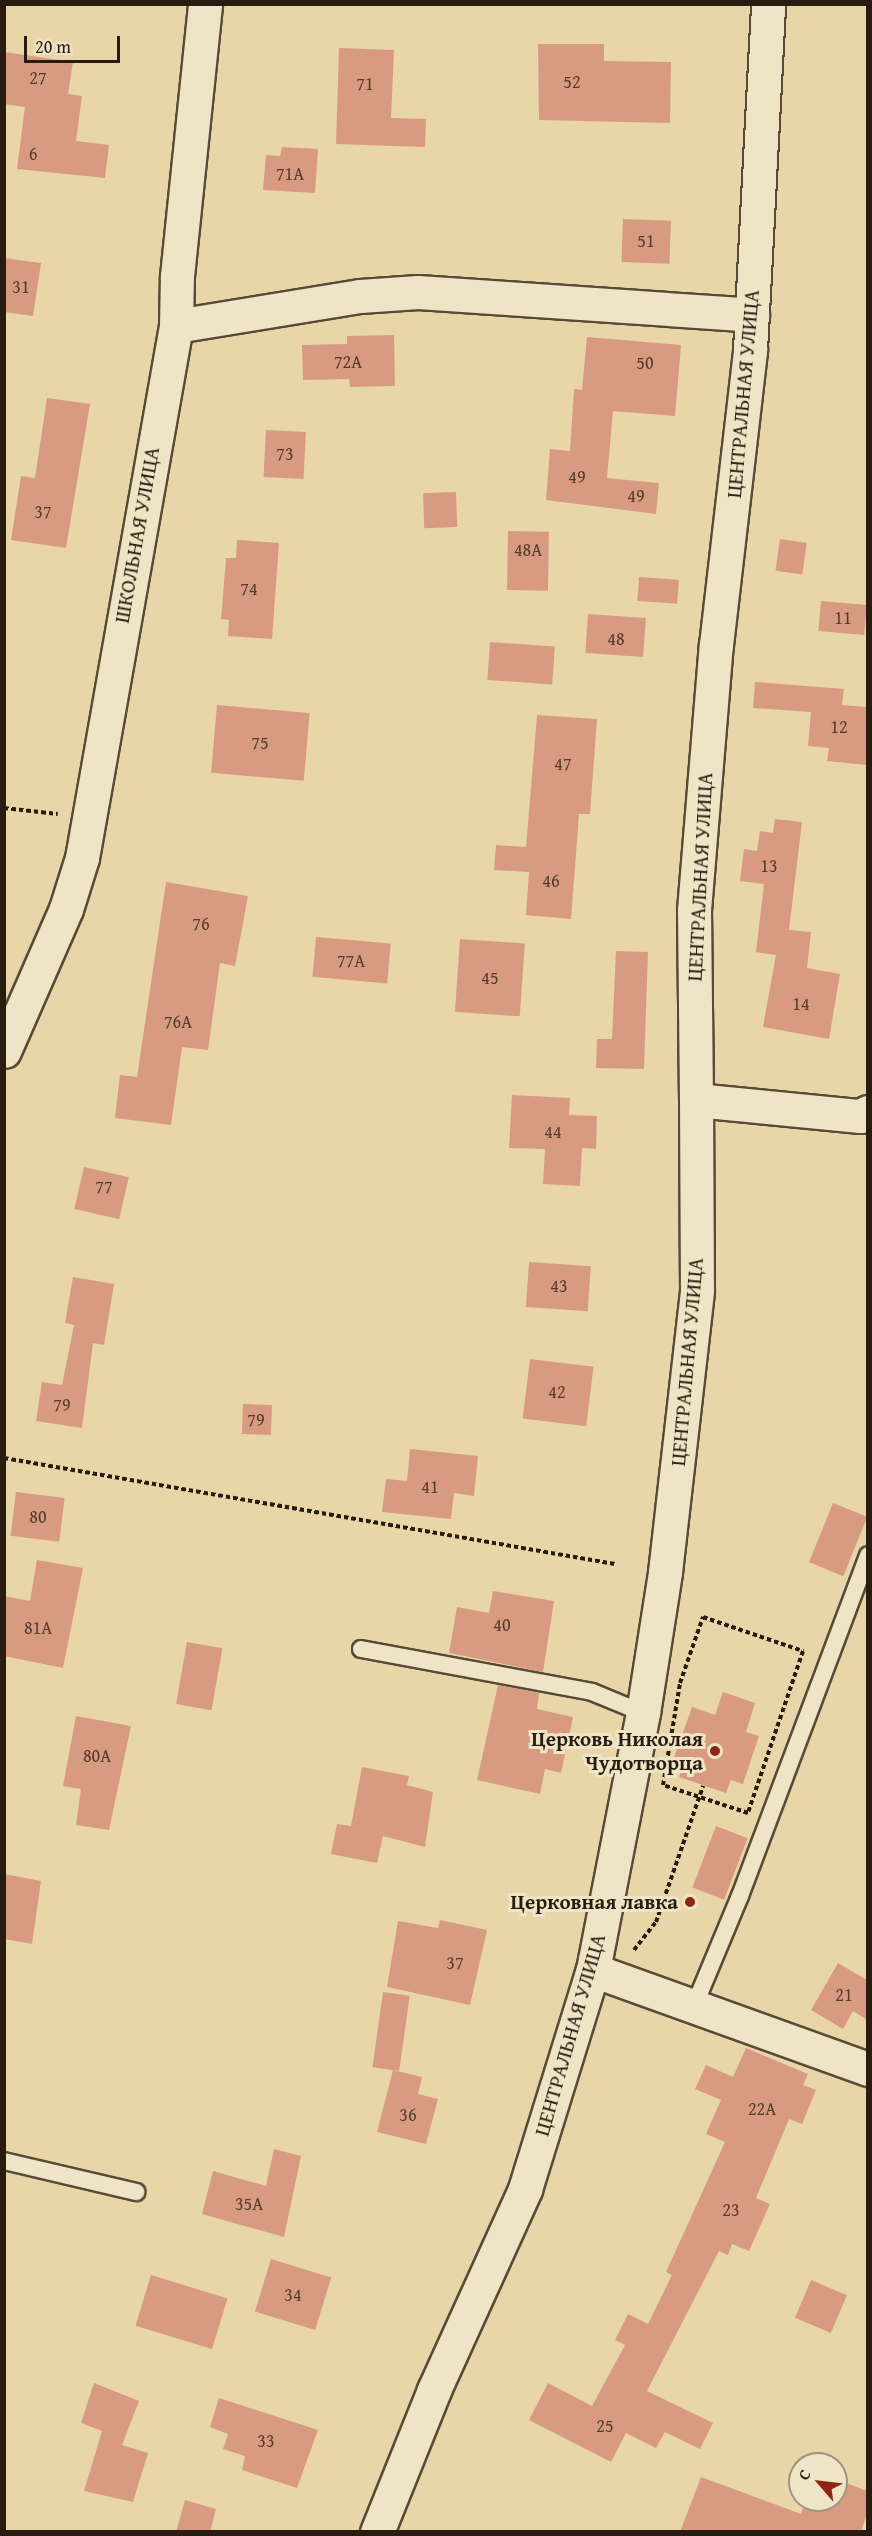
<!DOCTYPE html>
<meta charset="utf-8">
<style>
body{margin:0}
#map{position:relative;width:872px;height:2536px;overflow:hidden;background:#e8d6a8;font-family:"Gentium Book Plus",serif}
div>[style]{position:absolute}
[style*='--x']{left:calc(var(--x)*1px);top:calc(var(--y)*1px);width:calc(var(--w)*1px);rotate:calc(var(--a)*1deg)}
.building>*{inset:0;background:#d89b82;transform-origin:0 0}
.path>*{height:4px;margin-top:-2px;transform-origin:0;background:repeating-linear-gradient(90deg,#281c11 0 4.5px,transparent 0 7.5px)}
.roads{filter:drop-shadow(2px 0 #584a37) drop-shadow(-2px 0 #584a37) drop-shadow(0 2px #584a37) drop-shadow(0 -2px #584a37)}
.lane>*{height:16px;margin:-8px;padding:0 8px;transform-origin:8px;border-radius:8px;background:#f0e4c6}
.street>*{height:33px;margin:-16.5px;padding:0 16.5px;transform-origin:16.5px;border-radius:16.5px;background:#f0e4c6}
.secondary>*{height:33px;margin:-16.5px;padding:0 16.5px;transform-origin:16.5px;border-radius:16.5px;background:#f0e4c6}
.dots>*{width:16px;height:16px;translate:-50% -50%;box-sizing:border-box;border:3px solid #f0e4c6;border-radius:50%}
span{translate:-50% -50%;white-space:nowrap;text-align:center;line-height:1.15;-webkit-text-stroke:6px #f0e4c6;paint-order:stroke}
.number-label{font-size:18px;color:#543c2d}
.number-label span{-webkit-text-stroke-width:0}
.street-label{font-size:21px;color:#281c11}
.poi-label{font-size:21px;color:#281c11;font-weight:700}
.right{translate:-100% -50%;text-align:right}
.frame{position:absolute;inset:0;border:6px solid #281c11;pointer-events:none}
.north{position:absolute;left:788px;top:2452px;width:60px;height:60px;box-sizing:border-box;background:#f0e4c6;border:2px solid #a0947e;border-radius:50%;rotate:298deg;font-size:16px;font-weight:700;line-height:24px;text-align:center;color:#281c11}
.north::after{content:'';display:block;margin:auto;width:21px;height:27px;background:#8f2418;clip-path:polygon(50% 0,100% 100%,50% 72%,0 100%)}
.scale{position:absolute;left:24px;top:36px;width:96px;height:27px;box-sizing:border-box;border:3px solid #281c11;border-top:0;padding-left:8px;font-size:18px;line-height:21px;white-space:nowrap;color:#281c11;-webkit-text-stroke:4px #f0e4c6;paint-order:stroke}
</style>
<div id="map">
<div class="building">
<i style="clip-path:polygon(538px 44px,604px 44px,604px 61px,671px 62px,670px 123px,539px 120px)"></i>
<i style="clip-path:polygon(339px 48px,394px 50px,391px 118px,426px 119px,425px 147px,336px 144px)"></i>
<i style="clip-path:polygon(4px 52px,73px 62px,68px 94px,82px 96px,76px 141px,109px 145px,105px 178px,17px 169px,25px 107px,4px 104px)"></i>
<i style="clip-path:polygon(282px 147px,318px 149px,315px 193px,263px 190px,266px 155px,280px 156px)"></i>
<i style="left:623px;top:219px;width:48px;height:43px;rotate:2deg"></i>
<i style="clip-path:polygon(4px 258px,41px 263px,33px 316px,4px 312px)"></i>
<i style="clip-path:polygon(394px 335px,395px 386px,350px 387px,349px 379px,303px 380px,302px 345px,347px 344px,347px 336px)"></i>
<i style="clip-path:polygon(587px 337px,681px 345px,675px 416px,613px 411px,607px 478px,659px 483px,656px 514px,546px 500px,550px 449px,570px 451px,574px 389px,582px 390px)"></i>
<i style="clip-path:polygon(47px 398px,90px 404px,66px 548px,11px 540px,21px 476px,35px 478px)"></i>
<i style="left:266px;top:430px;width:40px;height:47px;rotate:3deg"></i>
<i style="left:456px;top:492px;width:35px;height:33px;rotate:88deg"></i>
<i style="left:508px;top:531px;width:41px;height:59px;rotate:1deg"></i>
<i style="left:780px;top:539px;width:27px;height:32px;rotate:8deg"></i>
<i style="clip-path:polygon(237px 540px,279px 543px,272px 639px,228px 636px,229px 620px,221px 619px,226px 558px,236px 558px)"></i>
<i style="left:639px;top:577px;width:40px;height:24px;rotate:4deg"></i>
<i style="left:821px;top:601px;width:46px;height:30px;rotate:5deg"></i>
<i style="left:588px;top:614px;width:58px;height:39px;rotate:4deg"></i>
<i style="left:490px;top:642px;width:65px;height:38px;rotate:4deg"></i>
<i style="clip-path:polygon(755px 682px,844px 689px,842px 705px,867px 707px,867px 765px,827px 761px,829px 748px,808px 746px,811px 712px,753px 708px)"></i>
<i style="left:217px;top:705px;width:93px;height:68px;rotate:5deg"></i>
<i style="clip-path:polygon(537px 715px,597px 719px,590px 814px,579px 814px,571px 919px,526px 915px,529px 872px,494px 870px,496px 845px,526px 847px)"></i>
<i style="clip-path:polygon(775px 819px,802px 822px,789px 930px,811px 932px,807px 968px,840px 974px,829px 1039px,763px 1027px,776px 955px,756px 952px,764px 884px,740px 881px,744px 849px,757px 851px,760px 831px,773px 833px)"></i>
<i style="clip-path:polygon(166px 882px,248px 896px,235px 966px,220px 963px,208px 1050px,182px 1047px,171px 1125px,115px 1118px,120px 1075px,137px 1077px)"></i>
<i style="left:316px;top:937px;width:75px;height:40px;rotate:5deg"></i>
<i style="left:460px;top:939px;width:65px;height:73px;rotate:4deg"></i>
<i style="clip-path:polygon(616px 951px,648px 952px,644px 1069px,596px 1068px,597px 1039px,612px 1039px)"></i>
<i style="clip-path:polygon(512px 1095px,570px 1098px,569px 1115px,597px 1116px,596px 1149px,582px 1148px,580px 1186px,543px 1184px,545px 1149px,509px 1148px)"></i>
<i style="left:84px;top:1167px;width:46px;height:43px;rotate:13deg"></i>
<i style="left:529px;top:1262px;width:62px;height:45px;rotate:4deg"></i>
<i style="clip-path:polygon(73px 1277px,114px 1284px,104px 1345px,93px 1343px,82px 1428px,36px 1421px,42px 1382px,62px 1385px,74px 1325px,65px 1323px)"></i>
<i style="left:530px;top:1359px;width:64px;height:60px;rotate:7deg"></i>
<i style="left:243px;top:1404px;width:29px;height:30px;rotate:2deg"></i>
<i style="clip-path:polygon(410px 1449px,478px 1456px,474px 1496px,454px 1493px,451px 1519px,382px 1512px,386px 1479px,407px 1481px)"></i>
<i style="left:16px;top:1492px;width:49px;height:44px;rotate:7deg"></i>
<i style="left:833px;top:1503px;width:37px;height:64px;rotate:22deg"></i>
<i style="clip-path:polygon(37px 1560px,83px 1568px,63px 1668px,4px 1656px,4px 1596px,30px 1601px)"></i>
<i style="clip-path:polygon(493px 1591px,554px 1601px,543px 1672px,449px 1653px,457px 1607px,489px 1613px)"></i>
<i style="left:187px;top:1642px;width:36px;height:63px;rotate:10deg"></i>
<i style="clip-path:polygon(498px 1685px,539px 1693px,537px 1709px,573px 1717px,561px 1773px,545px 1769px,540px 1794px,477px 1780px)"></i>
<i style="clip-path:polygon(723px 1692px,755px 1703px,746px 1732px,759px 1736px,743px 1784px,731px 1780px,726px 1793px,679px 1777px,682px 1769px,671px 1766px,692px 1707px,715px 1715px)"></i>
<i style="clip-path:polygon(76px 1716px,131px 1726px,109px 1830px,76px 1825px,81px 1789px,63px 1786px)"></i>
<i style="clip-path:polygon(362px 1767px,409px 1776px,407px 1785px,433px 1792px,425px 1847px,383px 1836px,377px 1863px,331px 1854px,337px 1824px,351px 1826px)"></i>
<i style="left:716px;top:1826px;width:34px;height:66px;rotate:21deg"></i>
<i style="clip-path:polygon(4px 1874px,41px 1881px,32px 1944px,4px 1939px)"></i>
<i style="clip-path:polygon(440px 1920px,487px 1930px,470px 2005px,387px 1987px,398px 1921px,438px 1928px)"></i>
<i style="clip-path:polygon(838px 1963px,867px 1980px,867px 2020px,853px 2011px,843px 2029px,811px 2010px)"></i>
<i style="left:383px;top:1992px;width:27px;height:76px;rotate:8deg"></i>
<i style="clip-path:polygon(746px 2048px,808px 2074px,803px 2085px,816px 2090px,802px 2124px,789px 2119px,756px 2198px,770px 2204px,749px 2251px,732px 2244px,728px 2255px,719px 2251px,647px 2391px,713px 2423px,700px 2449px,665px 2432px,656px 2448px,626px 2433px,611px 2462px,529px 2420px,548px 2383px,592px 2406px,625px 2345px,615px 2340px,628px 2314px,648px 2324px,672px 2275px,666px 2272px,725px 2142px,706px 2134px,721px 2100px,695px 2089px,706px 2065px,733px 2077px)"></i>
<i style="clip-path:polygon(393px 2070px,422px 2077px,418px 2094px,438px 2099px,426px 2144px,377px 2132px)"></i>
<i style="clip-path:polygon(274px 2149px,301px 2156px,284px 2237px,202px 2214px,213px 2171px,266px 2186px)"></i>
<i style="left:271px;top:2259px;width:63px;height:55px;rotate:17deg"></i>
<i style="left:151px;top:2275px;width:80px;height:53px;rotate:17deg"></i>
<i style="left:811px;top:2280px;width:39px;height:41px;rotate:23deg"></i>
<i style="clip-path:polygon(94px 2383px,139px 2401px,122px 2445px,148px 2453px,133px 2502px,84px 2491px,102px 2431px,81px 2423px)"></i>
<i style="clip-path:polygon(219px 2398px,318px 2430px,297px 2488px,242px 2470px,245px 2456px,223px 2449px,228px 2434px,210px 2427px)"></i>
<i style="clip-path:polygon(701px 2477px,801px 2514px,805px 2500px,836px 2500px,836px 2479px,867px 2491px,867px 2513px,861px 2532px,680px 2532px)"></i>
<i style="clip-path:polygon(185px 2500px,216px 2509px,210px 2532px,176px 2532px)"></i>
</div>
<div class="path">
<i style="--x:4;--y:808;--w:54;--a:6.3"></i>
<i style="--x:4;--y:1458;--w:620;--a:9.84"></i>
<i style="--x:703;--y:1617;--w:106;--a:18.8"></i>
<i style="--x:803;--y:1651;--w:171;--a:108.8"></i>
<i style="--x:748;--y:1813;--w:89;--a:-161.8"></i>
<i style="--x:663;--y:1785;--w:103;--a:-80.5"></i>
<i style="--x:680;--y:1683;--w:70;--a:-70.8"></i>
<i style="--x:634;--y:1950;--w:36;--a:-52"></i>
<i style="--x:656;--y:1922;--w:144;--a:-70.9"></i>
</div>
<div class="roads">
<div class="lane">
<i style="--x:361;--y:1649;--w:235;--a:10.5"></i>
<i style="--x:592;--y:1692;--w:55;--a:22.4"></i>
<i style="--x:695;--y:2004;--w:117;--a:-67.4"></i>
<i style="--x:740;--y:1896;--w:364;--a:-69.4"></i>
<i style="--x:4;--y:2161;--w:136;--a:13.2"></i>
</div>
<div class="street">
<i style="--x:176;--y:326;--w:186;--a:-9.3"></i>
<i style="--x:360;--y:296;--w:58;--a:-3.9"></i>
<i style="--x:418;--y:292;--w:335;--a:3.9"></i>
<i style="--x:4;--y:1051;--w:155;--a:-66.4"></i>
<i style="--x:66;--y:909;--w:53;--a:-72.6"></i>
<i style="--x:82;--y:858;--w:540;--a:-79.98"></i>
<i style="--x:176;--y:326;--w:50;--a:-88.9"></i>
<i style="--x:177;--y:276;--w:273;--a:-84.1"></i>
<i style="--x:696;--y:1100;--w:190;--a:-90.6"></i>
<i style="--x:694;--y:910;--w:266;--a:-85.3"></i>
<i style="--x:716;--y:645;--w:297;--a:-83.4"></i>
<i style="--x:750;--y:350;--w:346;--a:-87"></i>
<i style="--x:593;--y:1970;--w:292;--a:19.8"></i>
</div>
<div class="secondary">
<i style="--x:377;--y:2532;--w:153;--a:-68.1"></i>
<i style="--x:434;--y:2390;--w:221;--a:-65.6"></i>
<i style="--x:525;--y:2189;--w:229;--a:-72.8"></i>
<i style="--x:593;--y:1970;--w:262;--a:-79"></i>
<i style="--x:643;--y:1713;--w:143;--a:-81.1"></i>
<i style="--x:665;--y:1572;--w:284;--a:-83.5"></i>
<i style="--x:697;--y:1290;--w:190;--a:-90.3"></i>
<i style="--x:696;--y:1100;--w:165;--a:5.6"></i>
<i style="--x:860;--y:1116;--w:9;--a:-27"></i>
</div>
</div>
<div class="dots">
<i style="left:715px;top:1751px;background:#8f2418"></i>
<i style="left:690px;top:1902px;background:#8f2418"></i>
</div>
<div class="number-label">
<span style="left:38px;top:78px">27</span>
<span style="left:572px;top:82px">52</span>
<span style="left:365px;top:84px">71</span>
<span style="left:33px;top:154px">6</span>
<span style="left:290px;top:174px">71А</span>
<span style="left:646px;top:241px">51</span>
<span style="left:21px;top:287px">31</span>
<span style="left:348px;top:362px">72А</span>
<span style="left:645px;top:363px">50</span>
<span style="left:285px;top:454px">73</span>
<span style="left:577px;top:477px">49</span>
<span style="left:636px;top:496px">49</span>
<span style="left:43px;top:512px">37</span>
<span style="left:528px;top:550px">48А</span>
<span style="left:249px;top:589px">74</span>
<span style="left:843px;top:618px">11</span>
<span style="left:616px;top:639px">48</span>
<span style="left:839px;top:727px">12</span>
<span style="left:260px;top:743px">75</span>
<span style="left:563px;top:764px">47</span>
<span style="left:769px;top:866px">13</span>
<span style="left:551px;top:881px">46</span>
<span style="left:201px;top:924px">76</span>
<span style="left:351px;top:961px">77А</span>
<span style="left:490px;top:978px">45</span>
<span style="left:801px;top:1004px">14</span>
<span style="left:178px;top:1022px">76А</span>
<span style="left:553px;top:1132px">44</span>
<span style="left:104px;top:1187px">77</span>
<span style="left:559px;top:1286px">43</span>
<span style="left:557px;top:1392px">42</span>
<span style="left:62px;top:1405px">79</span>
<span style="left:256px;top:1420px">79</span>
<span style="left:430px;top:1487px">41</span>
<span style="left:38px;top:1517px">80</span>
<span style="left:502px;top:1625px">40</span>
<span style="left:38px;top:1628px">81А</span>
<span style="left:97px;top:1756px">80А</span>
<span style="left:455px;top:1963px">37</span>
<span style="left:844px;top:1995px">21</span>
<span style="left:762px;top:2109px">22А</span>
<span style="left:408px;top:2115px">36</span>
<span style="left:249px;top:2204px">35А</span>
<span style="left:731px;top:2210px">23</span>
<span style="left:293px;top:2295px">34</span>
<span style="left:605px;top:2426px">25</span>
<span style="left:266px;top:2441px">33</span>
</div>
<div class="street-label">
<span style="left:743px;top:394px;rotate:-85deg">ЦЕНТРАЛЬНАЯ УЛИЦА</span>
<span style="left:137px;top:535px;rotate:-80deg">ШКОЛЬНАЯ УЛИЦА</span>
<span style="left:700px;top:877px;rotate:-87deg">ЦЕНТРАЛЬНАЯ УЛИЦА</span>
<span style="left:687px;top:1362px;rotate:-85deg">ЦЕНТРАЛЬНАЯ УЛИЦА</span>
<span style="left:570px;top:2035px;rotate:-74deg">ЦЕНТРАЛЬНАЯ УЛИЦА</span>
</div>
<div class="poi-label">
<span class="right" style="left:703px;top:1751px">Церковь Николая<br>Чудотворца</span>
<span class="right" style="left:678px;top:1902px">Церковная лавка</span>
</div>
<div class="frame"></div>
<div class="north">С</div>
<div class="scale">20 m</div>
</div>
